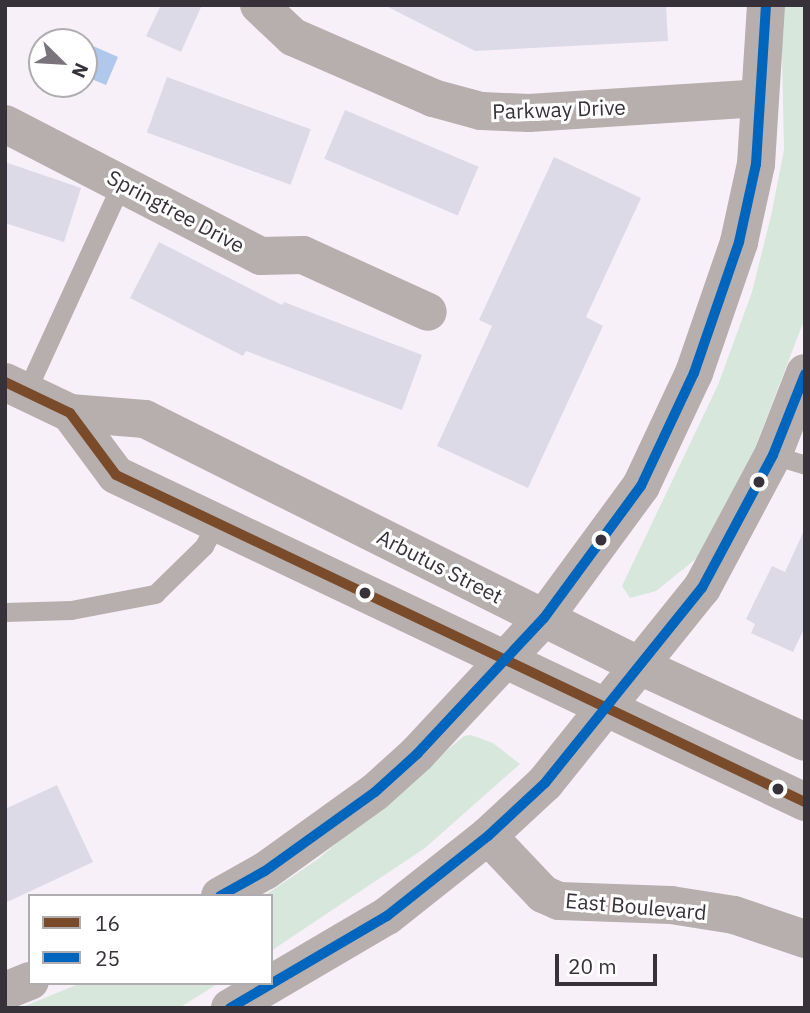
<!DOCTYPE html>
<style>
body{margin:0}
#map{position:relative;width:810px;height:1013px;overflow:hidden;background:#f7f0f9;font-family:"IBM Plex Sans",sans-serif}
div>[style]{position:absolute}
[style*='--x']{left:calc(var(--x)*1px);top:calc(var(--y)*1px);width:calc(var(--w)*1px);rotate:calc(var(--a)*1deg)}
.green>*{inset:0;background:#d7e7dc}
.water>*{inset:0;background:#afc8ec}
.building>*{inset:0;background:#dddae7;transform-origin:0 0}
.service>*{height:19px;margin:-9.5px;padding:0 9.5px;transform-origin:9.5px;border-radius:9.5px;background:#b6afae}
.minor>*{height:38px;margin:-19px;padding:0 19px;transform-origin:19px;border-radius:19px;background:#b6afae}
.secondary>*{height:38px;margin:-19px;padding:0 19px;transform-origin:19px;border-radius:19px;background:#b6afad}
.bus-1>*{height:10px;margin:-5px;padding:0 5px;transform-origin:5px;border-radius:5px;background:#7a4b2a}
.bus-2>*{height:10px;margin:-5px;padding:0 5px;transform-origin:5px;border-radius:5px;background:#0065bd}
.dots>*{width:19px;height:19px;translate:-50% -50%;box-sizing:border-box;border:4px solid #fff;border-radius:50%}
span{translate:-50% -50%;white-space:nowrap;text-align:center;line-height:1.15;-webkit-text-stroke:6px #fff;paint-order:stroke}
.street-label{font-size:21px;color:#373139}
.frame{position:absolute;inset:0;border:7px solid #373139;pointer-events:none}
.legend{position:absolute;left:28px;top:894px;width:245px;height:91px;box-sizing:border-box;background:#fff;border:2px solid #afadb0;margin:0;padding:9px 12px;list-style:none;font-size:21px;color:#373139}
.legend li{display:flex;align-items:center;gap:14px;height:35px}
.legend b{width:35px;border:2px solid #afadb0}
.north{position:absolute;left:28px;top:28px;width:70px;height:70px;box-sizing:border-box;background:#fff;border:2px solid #afadb0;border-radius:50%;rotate:114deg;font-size:19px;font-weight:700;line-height:28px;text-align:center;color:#373139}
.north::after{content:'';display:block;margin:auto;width:24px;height:32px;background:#7a747c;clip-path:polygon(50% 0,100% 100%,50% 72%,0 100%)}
.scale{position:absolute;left:555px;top:954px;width:102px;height:32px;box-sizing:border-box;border:4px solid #373139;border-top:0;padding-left:9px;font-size:21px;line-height:24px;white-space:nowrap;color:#373139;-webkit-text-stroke:5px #fff;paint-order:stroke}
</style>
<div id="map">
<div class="green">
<i style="clip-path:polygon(781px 5px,805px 5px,805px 318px,755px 448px,697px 558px,656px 591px,630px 598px,622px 586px,718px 385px,752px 292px,771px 216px,784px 150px)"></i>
<i style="clip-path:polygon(471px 735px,493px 743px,520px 764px,425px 848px,271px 951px,271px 896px,264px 896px,318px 859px,464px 736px)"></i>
<i style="clip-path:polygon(81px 983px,219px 983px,179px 1008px,20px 1008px)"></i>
</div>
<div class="water">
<i style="clip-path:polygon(84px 42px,118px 57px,106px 85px,84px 76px)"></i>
</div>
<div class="building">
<i style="clip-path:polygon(161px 5px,202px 5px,181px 52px,146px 36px)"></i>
<i style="clip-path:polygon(384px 5px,666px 5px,668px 41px,475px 51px)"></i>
<i style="left:167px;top:77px;width:153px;height:59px;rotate:20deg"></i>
<i style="left:345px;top:110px;width:145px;height:53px;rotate:23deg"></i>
<i style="clip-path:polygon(554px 157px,641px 198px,586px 317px,603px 326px,528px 488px,437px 446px,492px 326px,479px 320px)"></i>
<i style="clip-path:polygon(5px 162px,81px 188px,64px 242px,5px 223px)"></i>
<i style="clip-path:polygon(159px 242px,282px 305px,284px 302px,422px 355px,402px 410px,246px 351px,243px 356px,130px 298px)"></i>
<i style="clip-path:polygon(805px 528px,805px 627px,793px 652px,751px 633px,755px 624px,746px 619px,772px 566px,785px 572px)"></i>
<i style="clip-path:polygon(57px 785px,93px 862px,5px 903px,5px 809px)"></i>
</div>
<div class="service">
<i style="--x:26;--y:392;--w:226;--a:-65.4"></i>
<i style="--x:773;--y:455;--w:34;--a:17"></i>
<i style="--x:5;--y:612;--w:66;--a:-1.7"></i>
<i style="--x:71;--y:610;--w:86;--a:-10.8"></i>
<i style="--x:155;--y:594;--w:69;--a:-44.4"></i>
<i style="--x:204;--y:546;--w:27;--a:-62"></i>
</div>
<div class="minor">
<i style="--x:259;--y:5;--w:47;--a:43.3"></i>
<i style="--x:293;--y:37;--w:153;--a:23.5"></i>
<i style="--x:433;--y:98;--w:50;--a:15.2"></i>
<i style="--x:481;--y:111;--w:48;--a:2.4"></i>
<i style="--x:529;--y:113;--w:231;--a:-3.7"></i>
<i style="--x:5;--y:124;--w:288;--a:27.3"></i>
<i style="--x:261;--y:256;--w:42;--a:-1.4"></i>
<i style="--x:303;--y:255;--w:137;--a:24.5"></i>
<i style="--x:488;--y:836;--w:80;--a:46.5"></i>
<i style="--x:543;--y:894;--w:17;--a:24"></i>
<i style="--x:559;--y:901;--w:112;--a:2"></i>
<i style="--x:671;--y:905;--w:64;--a:9"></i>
<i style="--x:734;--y:915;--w:75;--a:18.7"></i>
</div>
<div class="secondary">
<i style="--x:5;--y:382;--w:72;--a:25.5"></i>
<i style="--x:70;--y:413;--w:75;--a:4.6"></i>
<i style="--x:145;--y:419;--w:555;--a:26.52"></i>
<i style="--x:642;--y:667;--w:179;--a:24.7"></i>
<i style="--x:70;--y:413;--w:77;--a:53.4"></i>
<i style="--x:116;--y:475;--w:763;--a:25.39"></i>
<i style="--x:220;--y:896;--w:51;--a:-29.1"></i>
<i style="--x:265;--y:871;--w:135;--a:-35.7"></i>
<i style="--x:375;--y:792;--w:57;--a:-42.1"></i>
<i style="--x:417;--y:754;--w:186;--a:-47"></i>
<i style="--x:544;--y:618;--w:164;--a:-53.7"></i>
<i style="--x:641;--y:486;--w:125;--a:-64.9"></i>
<i style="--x:694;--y:373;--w:139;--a:-71"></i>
<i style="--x:739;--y:242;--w:80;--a:-77.7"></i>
<i style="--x:756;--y:164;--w:159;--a:-86.4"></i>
<i style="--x:5;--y:991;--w:27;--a:-22"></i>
<i style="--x:230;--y:1008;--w:182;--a:-30.4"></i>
<i style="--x:387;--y:916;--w:129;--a:-38.4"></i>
<i style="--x:488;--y:836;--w:78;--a:-42.9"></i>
<i style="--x:545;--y:783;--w:250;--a:-51.2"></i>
<i style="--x:702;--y:588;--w:151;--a:-61.9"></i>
<i style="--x:773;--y:455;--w:88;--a:-68.7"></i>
</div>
<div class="bus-1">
<i style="--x:5;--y:382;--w:72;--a:25.5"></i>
<i style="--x:70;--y:413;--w:77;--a:53.4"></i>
<i style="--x:116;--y:475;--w:763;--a:25.39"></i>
</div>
<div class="bus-2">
<i style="--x:220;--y:896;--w:51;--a:-29.1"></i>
<i style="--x:265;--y:871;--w:135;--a:-35.7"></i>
<i style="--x:375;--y:792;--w:57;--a:-42.1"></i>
<i style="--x:417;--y:754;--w:186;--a:-47"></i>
<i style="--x:544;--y:618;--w:164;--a:-53.7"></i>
<i style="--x:641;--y:486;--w:125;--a:-64.9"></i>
<i style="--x:694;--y:373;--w:139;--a:-71"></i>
<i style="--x:739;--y:242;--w:80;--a:-77.7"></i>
<i style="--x:756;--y:164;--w:159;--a:-86.4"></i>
<i style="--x:230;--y:1008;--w:182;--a:-30.4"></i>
<i style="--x:387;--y:916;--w:129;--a:-38.4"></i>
<i style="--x:488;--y:836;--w:78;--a:-42.9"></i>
<i style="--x:545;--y:783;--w:250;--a:-51.2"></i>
<i style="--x:702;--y:588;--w:151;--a:-61.9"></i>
<i style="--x:773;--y:455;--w:87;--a:-68.4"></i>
</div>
<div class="dots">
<i style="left:759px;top:482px;background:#373139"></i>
<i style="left:601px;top:540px;background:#373139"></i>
<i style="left:365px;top:593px;background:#373139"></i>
<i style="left:778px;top:789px;background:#373139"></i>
</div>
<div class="street-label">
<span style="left:559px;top:109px;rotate:-2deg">Parkway Drive</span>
<span style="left:176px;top:211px;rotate:28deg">Springtree Drive</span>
<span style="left:440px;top:566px;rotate:27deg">Arbutus Street</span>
<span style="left:636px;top:906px;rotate:5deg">East Boulevard</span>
</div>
<div class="frame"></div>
<ul class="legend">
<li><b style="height:9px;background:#7a4b2a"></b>16</li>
<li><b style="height:9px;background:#0065bd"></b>25</li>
</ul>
<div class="north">N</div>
<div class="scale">20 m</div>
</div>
